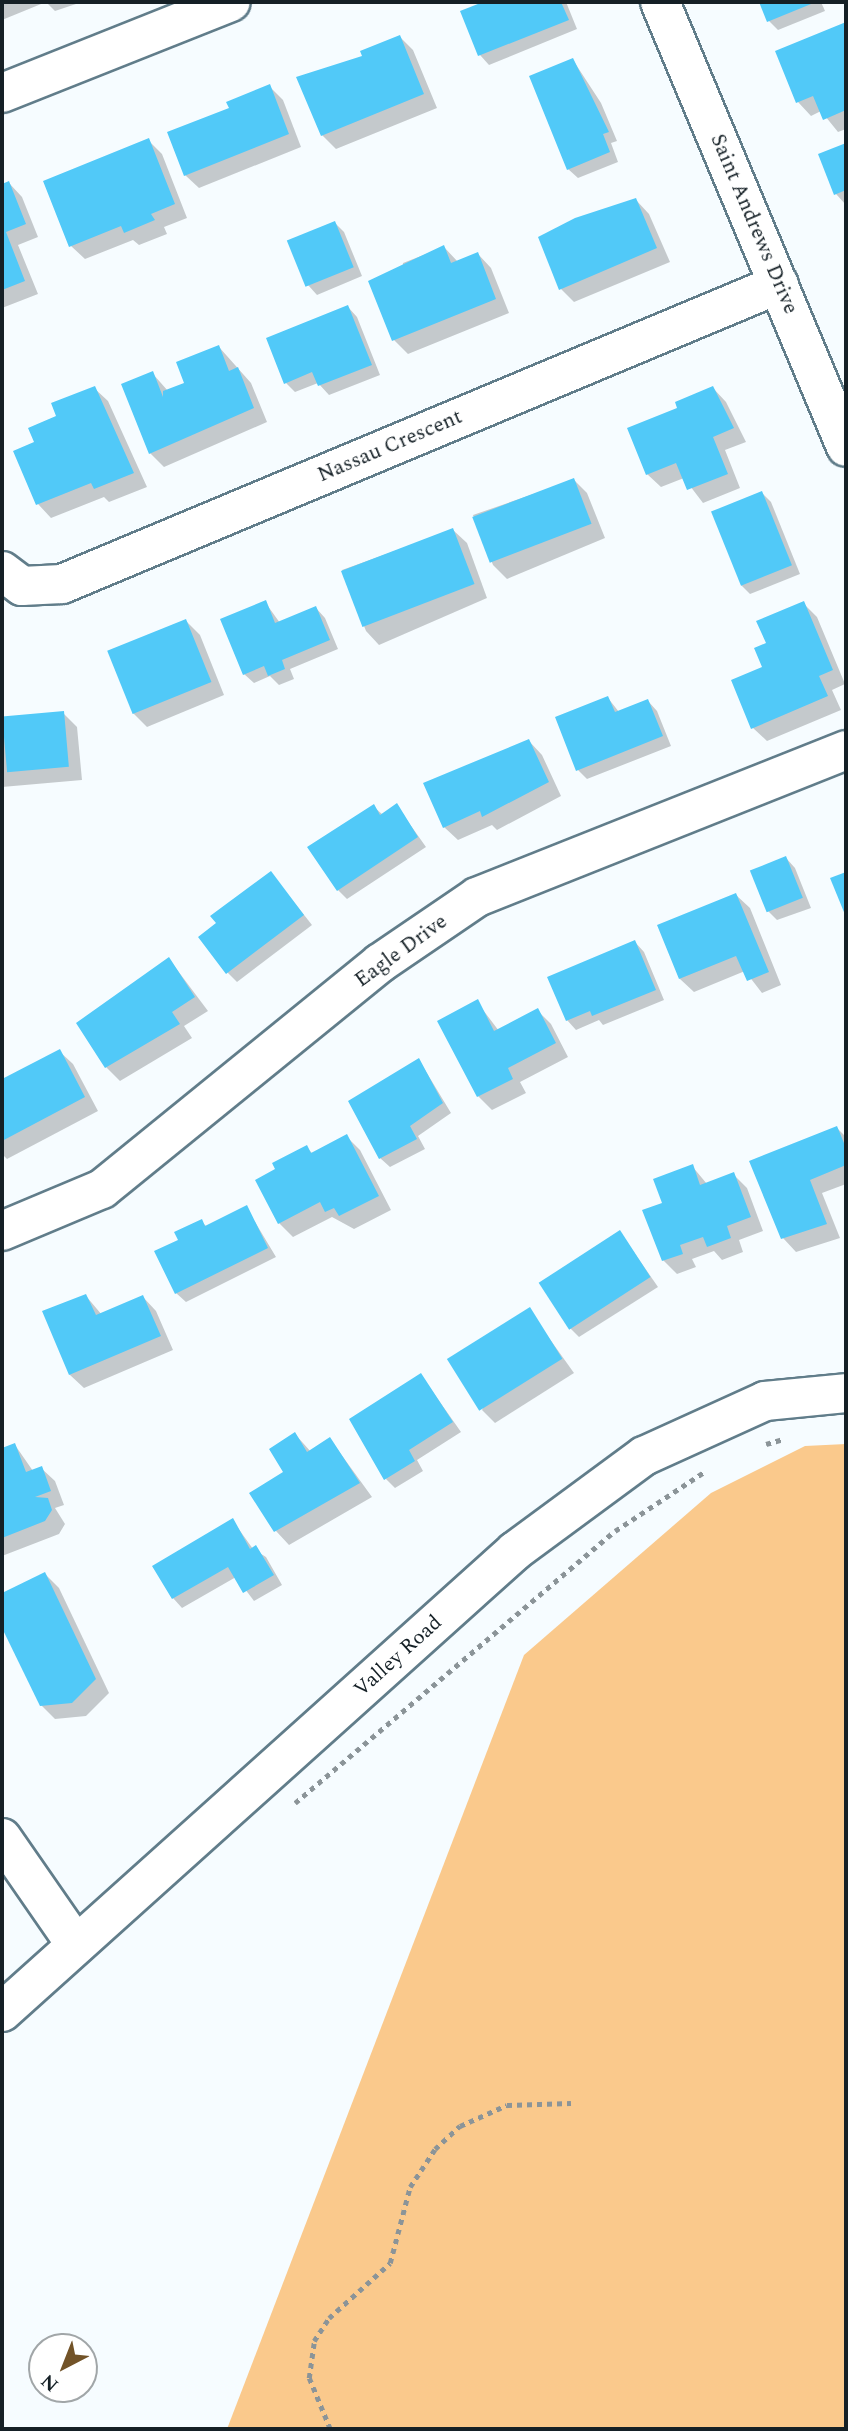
<!DOCTYPE html>
<style>
body{margin:0}
#map{position:relative;width:848px;height:2431px;overflow:hidden;background:#f6fcff;font-family:Spectral,serif}
div>[style]{position:absolute}
[style*='--x']{left:calc(var(--x)*1px);top:calc(var(--y)*1px);width:calc(var(--w)*1px);rotate:calc(var(--a)*1deg)}
.green>*{inset:0;background:#fac98c}
.shadow>*{inset:0;background:#0003}
.building>*{inset:0;background:#51c9f8;transform-origin:0 0}
.path>*{height:4.5px;margin-top:-2.25px;transform-origin:0;background:repeating-linear-gradient(90deg,#8b9498 0 5px,transparent 0 10px)}
.roads{filter:drop-shadow(2px 0 #617d8a) drop-shadow(-2px 0 #617d8a) drop-shadow(0 2px #617d8a) drop-shadow(0 -2px #617d8a)}
.minor>*{height:38px;margin:-19px;padding:0 19px;transform-origin:19px;border-radius:19px;background:#fff}
span{translate:-50% -50%;white-space:nowrap;text-align:center;line-height:1.15;-webkit-text-stroke:5px #fff;paint-order:stroke}
.street-label{font-size:21px;color:#152026}
.frame{position:absolute;inset:0;border:4px solid #152026;pointer-events:none}
.north{position:absolute;left:28px;top:2333px;width:70px;height:70px;box-sizing:border-box;background:#fff;border:2px solid #a1a6a8;border-radius:50%;rotate:222deg;font-size:19px;font-weight:700;line-height:28px;text-align:center;color:#152026}
.north::after{content:'';display:block;margin:auto;width:24px;height:32px;background:#725328;clip-path:polygon(50% 0,100% 100%,50% 72%,0 100%)}
</style>
<div id="map">
<div class="green">
<i style="clip-path:polygon(846px 1444px,846px 2429px,227px 2429px,524px 1655px,711px 1493px,805px 1446px)"></i>
</div>
<div class="shadow">
<i style="clip-path:polygon(2px 2px,82px 2px,55px 11px,46px 2px,2px 20px)"></i>
<i style="clip-path:polygon(488px 2px,566px 2px,577px 29px,489px 65px,480px 55px,463px 12px)"></i>
<i style="clip-path:polygon(763px 2px,821px 2px,825px 11px,778px 30px,769px 21px)"></i>
<i style="clip-path:polygon(846px 24px,846px 129px,838px 132px,821px 111px,811px 116px,798px 102px,777px 52px)"></i>
<i style="clip-path:polygon(400px 37px,413px 50px,437px 108px,336px 149px,322px 135px,299px 78px,365px 57px)"></i>
<i style="clip-path:polygon(573px 60px,601px 103px,617px 141px,611px 143px,618px 162px,578px 178px,568px 169px)"></i>
<i style="clip-path:polygon(269px 86px,283px 100px,301px 147px,199px 188px,185px 175px,231px 109px)"></i>
<i style="clip-path:polygon(148px 140px,162px 154px,187px 218px,164px 227px,167px 234px,139px 245px,133px 240px,85px 259px,71px 246px)"></i>
<i style="clip-path:polygon(846px 144px,846px 205px,836px 194px,820px 155px)"></i>
<i style="clip-path:polygon(9px 183px,22px 197px,38px 237px,18px 245px,38px 294px,2px 308px,2px 186px)"></i>
<i style="clip-path:polygon(636px 200px,649px 214px,670px 262px,574px 302px,561px 289px)"></i>
<i style="clip-path:polygon(335px 223px,344px 232px,362px 276px,317px 295px,308px 285px,289px 242px)"></i>
<i style="clip-path:polygon(444px 247px,458px 262px,478px 254px,491px 268px,509px 313px,408px 354px,394px 340px,403px 263px)"></i>
<i style="clip-path:polygon(348px 307px,357px 317px,380px 375px,329px 395px,318px 383px,295px 392px,286px 383px)"></i>
<i style="clip-path:polygon(219px 347px,251px 383px,267px 422px,164px 467px,150px 453px,153px 374px,168px 391px,186px 384px)"></i>
<i style="clip-path:polygon(94px 388px,108px 401px,147px 487px,109px 502px,104px 497px,51px 518px,38px 504px,37px 443px)"></i>
<i style="clip-path:polygon(713px 388px,726px 402px,746px 442px,725px 450px,740px 488px,703px 503px,684px 478px,661px 487px,647px 474px,679px 409px)"></i>
<i style="clip-path:polygon(574px 480px,587px 493px,605px 538px,507px 579px,493px 565px,473px 515px)"></i>
<i style="clip-path:polygon(762px 493px,771px 502px,800px 574px,750px 594px,741px 585px)"></i>
<i style="clip-path:polygon(453px 530px,467px 543px,487px 598px,379px 645px,366px 631px,342px 570px)"></i>
<i style="clip-path:polygon(265px 602px,280px 623px,316px 608px,325px 618px,338px 649px,290px 669px,294px 679px,279px 685px,270px 676px,254px 683px,244px 674px)"></i>
<i style="clip-path:polygon(803px 603px,817px 617px,845px 684px,832px 690px,841px 710px,767px 741px,753px 728px,768px 644px)"></i>
<i style="clip-path:polygon(186px 621px,200px 635px,224px 695px,147px 727px,133px 713px)"></i>
<i style="clip-path:polygon(608px 698px,619px 712px,648px 701px,657px 711px,671px 746px,587px 779px,578px 770px)"></i>
<i style="clip-path:polygon(63px 713px,77px 727px,82px 780px,2px 787px,2px 718px)"></i>
<i style="clip-path:polygon(529px 741px,542px 755px,561px 796px,497px 830px,492px 825px,458px 840px,444px 827px)"></i>
<i style="clip-path:polygon(373px 806px,383px 815px,397px 806px,426px 847px,347px 899px,338px 890px)"></i>
<i style="clip-path:polygon(786px 858px,795px 868px,811px 908px,777px 920px,768px 911px)"></i>
<i style="clip-path:polygon(271px 873px,312px 925px,237px 982px,228px 973px,218px 924px)"></i>
<i style="clip-path:polygon(736px 895px,750px 908px,781px 985px,762px 993px,745px 971px,694px 992px,680px 979px,659px 926px)"></i>
<i style="clip-path:polygon(635px 942px,644px 952px,664px 1000px,603px 1025px,599px 1020px,576px 1030px,567px 1020px)"></i>
<i style="clip-path:polygon(169px 959px,208px 1011px,184px 1026px,192px 1038px,120px 1081px,106px 1067px)"></i>
<i style="clip-path:polygon(477px 1002px,499px 1031px,538px 1011px,551px 1024px,568px 1057px,520px 1082px,526px 1093px,492px 1110px,478px 1096px)"></i>
<i style="clip-path:polygon(59px 1051px,73px 1064px,98px 1111px,7px 1159px,2px 1154px,2px 1081px)"></i>
<i style="clip-path:polygon(419px 1060px,451px 1113px,418px 1136px,425px 1149px,390px 1167px,380px 1158px)"></i>
<i style="clip-path:polygon(837px 1128px,846px 1137px,846px 1184px,822px 1193px,840px 1238px,796px 1252px,783px 1238px,752px 1162px)"></i>
<i style="clip-path:polygon(347px 1137px,360px 1150px,391px 1210px,354px 1229px,332px 1217px,293px 1237px,279px 1223px,277px 1170px,306px 1147px,313px 1154px)"></i>
<i style="clip-path:polygon(692px 1166px,707px 1184px,733px 1174px,747px 1188px,763px 1231px,739px 1240px,743px 1252px,722px 1260px,714px 1251px,692px 1259px,696px 1267px,677px 1274px,663px 1260px,664px 1204px)"></i>
<i style="clip-path:polygon(246px 1207px,276px 1257px,186px 1302px,176px 1293px,181px 1240px,201px 1221px,207px 1227px)"></i>
<i style="clip-path:polygon(620px 1232px,658px 1287px,579px 1337px,570px 1328px)"></i>
<i style="clip-path:polygon(86px 1296px,102px 1315px,143px 1297px,156px 1311px,173px 1350px,84px 1388px,70px 1375px,44px 1312px)"></i>
<i style="clip-path:polygon(529px 1310px,574px 1373px,495px 1423px,482px 1410px)"></i>
<i style="clip-path:polygon(421px 1375px,461px 1432px,417px 1460px,423px 1471px,395px 1488px,386px 1479px)"></i>
<i style="clip-path:polygon(295px 1434px,311px 1452px,330px 1439px,372px 1497px,289px 1545px,276px 1531px)"></i>
<i style="clip-path:polygon(15px 1445px,33px 1471px,41px 1468px,55px 1481px,64px 1505px,55px 1508px,65px 1524px,59px 1534px,2px 1556px,2px 1450px)"></i>
<i style="clip-path:polygon(233px 1521px,253px 1549px,266px 1557px,282px 1585px,254px 1601px,236px 1577px,182px 1608px,173px 1598px)"></i>
<i style="clip-path:polygon(45px 1574px,59px 1588px,109px 1693px,86px 1716px,55px 1719px,41px 1705px,2px 1624px,2px 1595px)"></i>
</div>
<div class="building">
<i style="clip-path:polygon(483px 2px,561px 2px,569px 20px,478px 56px,460px 11px)"></i>
<i style="clip-path:polygon(759px 2px,816px 2px,767px 22px)"></i>
<i style="clip-path:polygon(846px 22px,846px 110px,823px 120px,813px 96px,796px 103px,775px 51px)"></i>
<i style="clip-path:polygon(400px 35px,424px 94px,321px 136px,296px 77px,362px 56px,360px 51px)"></i>
<i style="clip-path:polygon(573px 58px,609px 132px,603px 134px,610px 152px,567px 170px,529px 76px)"></i>
<i style="clip-path:polygon(270px 84px,289px 134px,184px 176px,167px 132px,229px 108px,226px 102px)"></i>
<i style="clip-path:polygon(149px 138px,175px 204px,151px 214px,155px 220px,124px 233px,121px 226px,69px 247px,43px 181px)"></i>
<i style="clip-path:polygon(846px 143px,846px 190px,834px 195px,818px 154px)"></i>
<i style="clip-path:polygon(9px 181px,26px 224px,6px 232px,25px 281px,2px 290px,2px 184px)"></i>
<i style="clip-path:polygon(636px 198px,657px 248px,559px 290px,538px 237px,575px 218px)"></i>
<i style="left:335px;top:221px;width:50px;height:52px;rotate:68deg"></i>
<i style="clip-path:polygon(444px 245px,451px 263px,478px 252px,496px 299px,392px 341px,368px 281px)"></i>
<i style="clip-path:polygon(348px 305px,372px 365px,318px 386px,312px 372px,284px 384px,266px 338px)"></i>
<i style="clip-path:polygon(219px 345px,229px 371px,238px 367px,254px 408px,149px 454px,121px 384px,153px 371px,163px 397px,163px 391px,184px 383px,176px 362px)"></i>
<i style="clip-path:polygon(95px 386px,134px 473px,94px 489px,91px 483px,36px 505px,13px 451px,34px 442px,28px 428px,56px 416px,51px 403px)"></i>
<i style="clip-path:polygon(713px 386px,734px 428px,713px 437px,728px 474px,687px 490px,676px 463px,646px 475px,627px 428px,677px 408px,675px 402px)"></i>
<i style="left:574px;top:478px;width:49px;height:109px;rotate:69deg"></i>
<i style="left:762px;top:491px;width:80px;height:55px;rotate:68deg"></i>
<i style="left:453px;top:528px;width:60px;height:120px;rotate:69deg"></i>
<i style="clip-path:polygon(266px 600px,275px 623px,316px 606px,330px 640px,282px 660px,285px 669px,268px 676px,264px 666px,243px 675px,220px 619px)"></i>
<i style="clip-path:polygon(804px 601px,833px 670px,819px 676px,828px 696px,751px 729px,731px 680px,762px 667px,754px 648px,766px 643px,756px 621px)"></i>
<i style="left:186px;top:619px;width:68px;height:85px;rotate:68deg"></i>
<i style="clip-path:polygon(608px 696px,615px 712px,648px 699px,663px 736px,576px 771px,555px 717px)"></i>
<i style="left:64px;top:711px;width:56px;height:62px;rotate:85deg"></i>
<i style="clip-path:polygon(529px 739px,549px 782px,482px 817px,480px 811px,443px 828px,423px 783px)"></i>
<i style="clip-path:polygon(397px 803px,418px 837px,337px 891px,307px 847px,374px 804px,380px 815px)"></i>
<i style="left:786px;top:856px;width:45px;height:39px;rotate:68deg"></i>
<i style="clip-path:polygon(271px 871px,304px 915px,226px 974px,198px 937px,216px 923px,210px 916px)"></i>
<i style="clip-path:polygon(846px 872px,846px 917px,830px 878px)"></i>
<i style="clip-path:polygon(736px 893px,769px 972px,747px 981px,736px 956px,679px 979px,657px 925px)"></i>
<i style="clip-path:polygon(635px 940px,656px 990px,592px 1016px,590px 1011px,566px 1021px,547px 977px)"></i>
<i style="clip-path:polygon(169px 957px,195px 997px,172px 1012px,180px 1024px,105px 1068px,76px 1023px)"></i>
<i style="clip-path:polygon(478px 999px,494px 1031px,538px 1008px,556px 1043px,508px 1068px,513px 1079px,477px 1097px,437px 1021px)"></i>
<i style="clip-path:polygon(60px 1049px,85px 1097px,2px 1141px,2px 1079px)"></i>
<i style="clip-path:polygon(419px 1058px,443px 1103px,410px 1126px,417px 1139px,379px 1159px,348px 1101px)"></i>
<i style="clip-path:polygon(837px 1126px,846px 1148px,846px 1165px,810px 1180px,827px 1224px,781px 1239px,749px 1161px)"></i>
<i style="clip-path:polygon(347px 1134px,379px 1196px,339px 1216px,334px 1208px,325px 1212px,320px 1202px,278px 1224px,255px 1180px,275px 1169px,272px 1163px,307px 1145px,311px 1153px)"></i>
<i style="clip-path:polygon(693px 1164px,700px 1185px,734px 1172px,751px 1217px,727px 1226px,731px 1238px,707px 1247px,703px 1237px,680px 1245px,683px 1254px,662px 1261px,642px 1210px,662px 1203px,653px 1179px)"></i>
<i style="clip-path:polygon(247px 1205px,268px 1248px,175px 1294px,154px 1251px,178px 1240px,174px 1232px,202px 1219px,205px 1226px)"></i>
<i style="left:620px;top:1230px;width:56px;height:97px;rotate:57deg"></i>
<i style="clip-path:polygon(86px 1294px,96px 1315px,143px 1295px,161px 1336px,69px 1375px,42px 1311px)"></i>
<i style="left:530px;top:1307px;width:61px;height:98px;rotate:58deg"></i>
<i style="clip-path:polygon(421px 1373px,453px 1422px,409px 1450px,415px 1461px,384px 1480px,349px 1419px)"></i>
<i style="clip-path:polygon(295px 1432px,307px 1452px,330px 1437px,360px 1483px,274px 1532px,249px 1493px,283px 1472px,269px 1449px)"></i>
<i style="clip-path:polygon(15px 1443px,26px 1472px,42px 1466px,51px 1491px,35px 1497px,48px 1498px,52px 1510px,45px 1521px,2px 1538px,2px 1448px)"></i>
<i style="clip-path:polygon(233px 1518px,250px 1549px,256px 1545px,274px 1575px,243px 1593px,228px 1567px,172px 1599px,152px 1566px)"></i>
<i style="clip-path:polygon(45px 1572px,96px 1679px,72px 1703px,40px 1706px,2px 1628px,2px 1593px)"></i>
</div>
<div class="path">
<i style="--x:766;--y:1444;--w:19;--a:-16"></i>
<i style="--x:295;--y:1803;--w:420;--a:-40.4"></i>
<i style="--x:615;--y:1531;--w:107;--a:-33.5"></i>
<i style="--x:330;--y:2429;--w:55;--a:-112.4"></i>
<i style="--x:309;--y:2378;--w:37;--a:-82"></i>
<i style="--x:314;--y:2341;--w:27;--a:-57"></i>
<i style="--x:329;--y:2318;--w:82;--a:-42"></i>
<i style="--x:390;--y:2263;--w:79;--a:-75.3"></i>
<i style="--x:410;--y:2187;--w:45;--a:-56.7"></i>
<i style="--x:435;--y:2149;--w:34;--a:-43"></i>
<i style="--x:460;--y:2126;--w:51;--a:-24.1"></i>
<i style="--x:507;--y:2105;--w:64;--a:-1.8"></i>
</div>
<div class="roads">
<div class="minor">
<i style="--x:660;--y:2;--w:482;--a:67.3"></i>
<i style="--x:2;--y:93;--w:246;--a:-21.7"></i>
<i style="--x:2;--y:571;--w:25;--a:37"></i>
<i style="--x:22;--y:586;--w:40;--a:-2.9"></i>
<i style="--x:62;--y:584;--w:777;--a:-22.7"></i>
<i style="--x:2;--y:1231;--w:108;--a:-22.8"></i>
<i style="--x:102;--y:1189;--w:358;--a:-39.1"></i>
<i style="--x:380;--y:963;--w:117;--a:-34.2"></i>
<i style="--x:477;--y:897;--w:397;--a:-21.7"></i>
<i style="--x:2;--y:1838;--w:130;--a:55.3"></i>
<i style="--x:2;--y:2012;--w:690;--a:-41.94"></i>
<i style="--x:515;--y:1551;--w:160;--a:-36.4"></i>
<i style="--x:644;--y:1456;--w:133;--a:-24.4"></i>
<i style="--x:765;--y:1401;--w:81;--a:-5.6"></i>
</div>
</div>
<div class="street-label">
<span style="left:754px;top:224px;rotate:67deg">Saint Andrews Drive</span>
<span style="left:390px;top:446px;rotate:-23deg">Nassau Crescent</span>
<span style="left:401px;top:951px;rotate:-36deg">Eagle Drive</span>
<span style="left:398px;top:1656px;rotate:-42deg">Valley Road</span>
</div>
<div class="frame"></div>
<div class="north">N</div>
</div>
